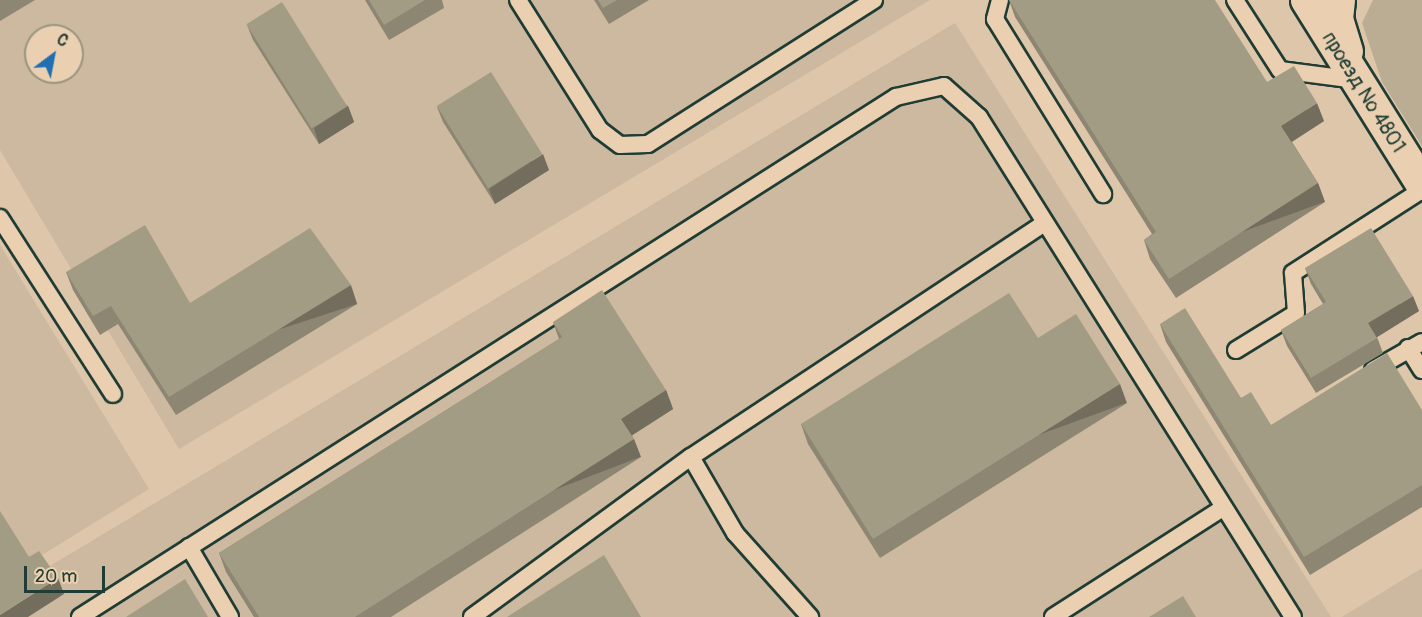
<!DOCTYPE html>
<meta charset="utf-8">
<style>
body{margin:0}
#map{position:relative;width:1422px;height:617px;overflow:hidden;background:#dec6aa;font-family:Pangolin,sans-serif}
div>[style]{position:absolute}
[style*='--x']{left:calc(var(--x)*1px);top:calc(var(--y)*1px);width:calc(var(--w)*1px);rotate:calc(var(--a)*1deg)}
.built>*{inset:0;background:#ccb99f}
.green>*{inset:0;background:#bbad93}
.roads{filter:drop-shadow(2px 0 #1f3d34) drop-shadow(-2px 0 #1f3d34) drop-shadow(0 2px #1f3d34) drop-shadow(0 -2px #1f3d34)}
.service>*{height:16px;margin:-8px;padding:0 8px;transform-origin:8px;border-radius:8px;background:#eacfb1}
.minor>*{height:32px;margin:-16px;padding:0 16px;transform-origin:16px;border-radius:16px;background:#eacfb1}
.wall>*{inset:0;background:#8c8672}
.shaded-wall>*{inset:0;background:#726d5d;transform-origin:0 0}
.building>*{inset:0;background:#a39c85;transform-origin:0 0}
span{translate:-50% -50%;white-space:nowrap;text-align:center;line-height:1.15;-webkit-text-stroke:5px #eacfb1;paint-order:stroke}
.street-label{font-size:20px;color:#1f3d34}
.north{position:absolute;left:24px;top:24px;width:60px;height:60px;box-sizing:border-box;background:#eacfb1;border:2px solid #99957f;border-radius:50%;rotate:32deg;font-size:16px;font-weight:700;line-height:24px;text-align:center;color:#1f3d34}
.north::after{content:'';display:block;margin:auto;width:21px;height:27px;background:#1f6fb2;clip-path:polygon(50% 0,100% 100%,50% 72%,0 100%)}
.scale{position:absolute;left:24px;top:566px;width:81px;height:27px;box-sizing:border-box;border:3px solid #1f3d34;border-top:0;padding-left:8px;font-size:18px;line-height:21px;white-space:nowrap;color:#1f3d34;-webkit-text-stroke:4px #eacfb1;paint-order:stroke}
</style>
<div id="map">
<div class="built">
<i style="clip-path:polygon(evenodd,0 0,930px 0,179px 449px,0 150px,0 0,36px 36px,72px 36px,72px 72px,36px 72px,36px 36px)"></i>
<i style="clip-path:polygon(955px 23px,1331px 617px,0 617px,0 596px)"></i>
<i style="clip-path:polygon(0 245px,149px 489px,0 581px)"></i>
<i style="clip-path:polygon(1422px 568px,1422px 617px,1342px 617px)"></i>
</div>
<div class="green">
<i style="clip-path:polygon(1373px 0,1422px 0,1422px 146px,1382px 82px,1362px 23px)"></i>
</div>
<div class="roads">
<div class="service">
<i style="--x:518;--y:0;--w:154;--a:57.8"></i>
<i style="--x:600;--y:130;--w:25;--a:37"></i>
<i style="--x:620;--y:145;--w:28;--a:-2"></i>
<i style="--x:648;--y:144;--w:268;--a:-32.5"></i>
<i style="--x:1000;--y:0;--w:20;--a:105"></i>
<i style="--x:995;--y:19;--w:206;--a:58.3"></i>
<i style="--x:1235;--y:0;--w:83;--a:57.3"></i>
<i style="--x:1280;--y:70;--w:77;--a:7.5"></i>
<i style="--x:0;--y:218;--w:209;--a:57.3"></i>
<i style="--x:1408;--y:348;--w:26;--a:58"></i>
<i style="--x:1236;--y:350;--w:70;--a:-31.7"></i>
<i style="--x:1296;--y:313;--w:40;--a:-94.3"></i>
<i style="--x:1293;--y:273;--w:153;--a:-32.8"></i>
<i style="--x:1373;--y:370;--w:56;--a:-29.7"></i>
<i style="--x:691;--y:457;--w:424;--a:-33.5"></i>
<i style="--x:189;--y:547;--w:81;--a:59.6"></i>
<i style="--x:80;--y:617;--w:968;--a:-32.51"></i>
<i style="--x:896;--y:97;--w:49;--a:-12.9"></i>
<i style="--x:944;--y:86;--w:47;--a:41.5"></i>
<i style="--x:979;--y:117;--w:590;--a:57.87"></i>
<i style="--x:472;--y:617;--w:271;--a:-36.2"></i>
<i style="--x:691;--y:457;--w:88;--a:59.9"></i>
<i style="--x:735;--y:533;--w:113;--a:48.2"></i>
<i style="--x:1053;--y:617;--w:202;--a:-32.7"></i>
</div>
<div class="minor">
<i style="--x:1307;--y:0;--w:217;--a:58"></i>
<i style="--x:1339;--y:0;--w:19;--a:96"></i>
<i style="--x:1337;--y:19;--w:34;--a:73"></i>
</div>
</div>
<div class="wall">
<i style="clip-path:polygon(0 0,35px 0,0 21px)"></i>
<i style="clip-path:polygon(365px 0,442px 0,444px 8px,389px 40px)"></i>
<i style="clip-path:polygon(594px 0,649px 0,609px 24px)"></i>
<i style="clip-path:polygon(1009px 0,1267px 82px,1324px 121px,1292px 142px,1318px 183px,1325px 202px,1176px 298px,1150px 259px,1144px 240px,1152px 234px,1015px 17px)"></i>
<i style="clip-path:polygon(247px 25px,348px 106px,354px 122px,319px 144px,253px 40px)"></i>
<i style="clip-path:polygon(437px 107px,549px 170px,495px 204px,443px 122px)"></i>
<i style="clip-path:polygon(1305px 268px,1419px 311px,1377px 337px,1383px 353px,1316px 393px,1287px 346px,1281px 330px,1323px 304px,1311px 284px)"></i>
<i style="clip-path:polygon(66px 272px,190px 303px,357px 304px,176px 415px,118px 324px,100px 335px,73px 290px)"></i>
<i style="clip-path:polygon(553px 322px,666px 390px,673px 409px,632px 435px,641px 457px,391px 617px,254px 617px,226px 572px,219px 553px,559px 339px)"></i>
<i style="clip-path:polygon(1160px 324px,1271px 425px,1422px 410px,1422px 507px,1310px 575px,1166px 342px)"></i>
<i style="clip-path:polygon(1038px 338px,1127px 403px,880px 558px,808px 444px,801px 424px)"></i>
</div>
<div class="shaded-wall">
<i style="clip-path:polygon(1317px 103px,1324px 121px,1288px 144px,1281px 126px)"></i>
<i style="clip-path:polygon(348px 106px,354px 122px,319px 144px,314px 128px)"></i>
<i style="clip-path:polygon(543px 154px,549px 170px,495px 204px,489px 189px)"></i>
<i style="left:1318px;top:183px;width:20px;height:177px;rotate:70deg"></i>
<i style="left:351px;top:285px;width:20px;height:214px;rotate:72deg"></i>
<i style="clip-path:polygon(1413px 296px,1419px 311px,1374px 339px,1368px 323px)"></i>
<i style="left:1120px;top:384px;width:20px;height:292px;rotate:70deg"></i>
<i style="clip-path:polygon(666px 390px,673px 409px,628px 438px,621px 419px)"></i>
<i style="left:634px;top:439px;width:19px;height:331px;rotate:69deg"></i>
<i style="clip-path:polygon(58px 578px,64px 594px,28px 617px,0 617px,0 615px)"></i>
</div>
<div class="building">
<i style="clip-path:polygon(369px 0,425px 0,384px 25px)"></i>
<i style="clip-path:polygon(598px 0,617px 0,603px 8px)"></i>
<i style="clip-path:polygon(1009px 0,1215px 0,1267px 82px,1294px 66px,1317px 103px,1281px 126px,1318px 183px,1169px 279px,1144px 240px,1156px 232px)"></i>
<i style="left:282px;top:2px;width:123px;height:42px;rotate:58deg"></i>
<i style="left:491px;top:72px;width:97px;height:64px;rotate:58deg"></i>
<i style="clip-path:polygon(145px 225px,190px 303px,310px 228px,351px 285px,169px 397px,111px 306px,93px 316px,66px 272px)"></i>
<i style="clip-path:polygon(1371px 228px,1413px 296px,1368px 323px,1377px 338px,1311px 378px,1281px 330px,1326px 302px,1305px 268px)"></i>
<i style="clip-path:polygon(602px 290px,666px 390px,621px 419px,634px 439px,355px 617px,259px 617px,219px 553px,562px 337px,553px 322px)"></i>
<i style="clip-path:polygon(1009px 293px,1038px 338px,1076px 314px,1120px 384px,873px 539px,801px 424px)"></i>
<i style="clip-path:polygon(1185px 308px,1241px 398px,1251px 392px,1271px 425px,1387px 353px,1422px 410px,1422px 485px,1304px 557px,1160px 324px)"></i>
<i style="clip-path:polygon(0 511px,29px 557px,39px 551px,58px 578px,0 615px)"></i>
<i style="clip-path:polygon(604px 555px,641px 617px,507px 617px)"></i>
<i style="clip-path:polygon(185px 579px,208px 617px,126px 617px)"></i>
<i style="clip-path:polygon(1183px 596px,1196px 617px,1149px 617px)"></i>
</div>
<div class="street-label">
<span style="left:1364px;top:92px;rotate:58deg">проезд № 4801</span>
</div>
<div class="north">С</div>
<div class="scale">20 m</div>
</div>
